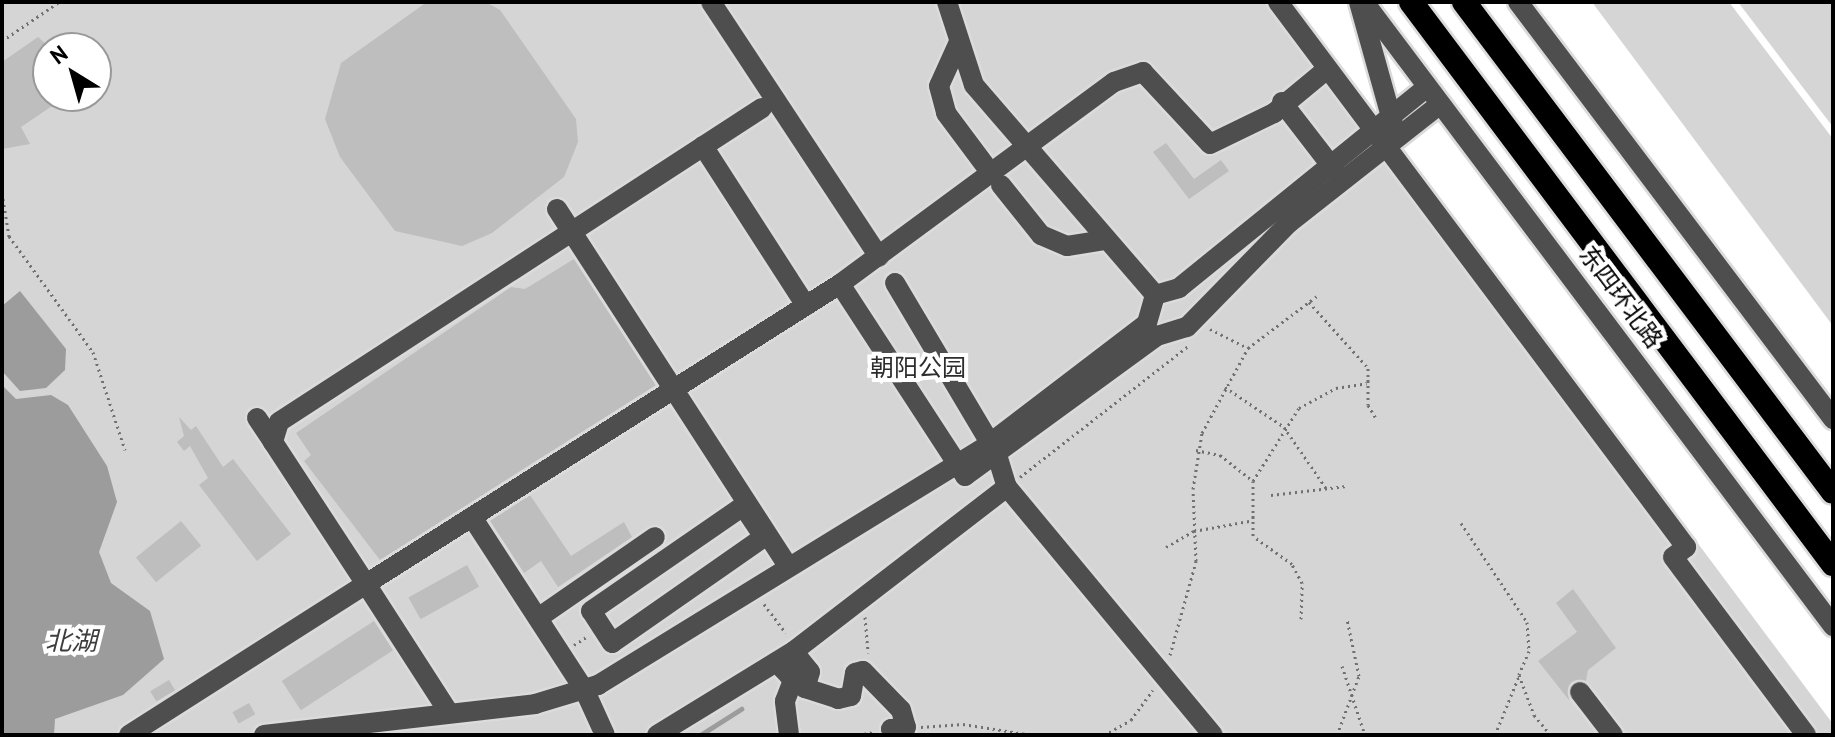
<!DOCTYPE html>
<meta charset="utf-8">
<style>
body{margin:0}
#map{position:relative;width:1835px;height:737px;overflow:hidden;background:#fff;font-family:"PT Sans","Noto Sans SC",sans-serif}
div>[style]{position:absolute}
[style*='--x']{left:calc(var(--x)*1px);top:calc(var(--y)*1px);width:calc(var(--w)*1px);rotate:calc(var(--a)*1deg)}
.green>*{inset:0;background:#d5d5d5}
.water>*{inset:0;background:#9c9c9c}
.stream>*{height:5px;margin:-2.5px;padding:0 2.5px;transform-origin:2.5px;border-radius:2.5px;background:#9c9c9c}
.building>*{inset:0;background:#bebebe;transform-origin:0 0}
.path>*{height:3px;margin-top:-1.5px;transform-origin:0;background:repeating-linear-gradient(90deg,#707070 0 2px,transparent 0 6px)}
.roads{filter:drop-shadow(2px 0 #dbdbdb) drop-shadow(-2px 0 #dbdbdb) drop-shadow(0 2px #dbdbdb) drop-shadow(0 -2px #dbdbdb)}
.minor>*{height:20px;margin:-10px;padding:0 10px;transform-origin:10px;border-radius:10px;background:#4e4e4e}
.highway>*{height:24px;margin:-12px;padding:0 12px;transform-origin:12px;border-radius:12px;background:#000}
span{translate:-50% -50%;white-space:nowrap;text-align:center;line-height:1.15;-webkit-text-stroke:8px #fff;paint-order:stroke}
.street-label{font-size:24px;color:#000}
.park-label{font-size:24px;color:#2c2c2c}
.water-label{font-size:26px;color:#3d3d3d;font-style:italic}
.frame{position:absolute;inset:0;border:4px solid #000;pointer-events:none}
.north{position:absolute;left:32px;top:32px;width:80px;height:80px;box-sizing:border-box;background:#fff;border:2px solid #999;border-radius:50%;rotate:323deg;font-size:22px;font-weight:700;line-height:32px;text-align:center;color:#000}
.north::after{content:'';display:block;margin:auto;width:28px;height:36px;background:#000;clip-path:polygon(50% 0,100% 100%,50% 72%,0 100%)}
</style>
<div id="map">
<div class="green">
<i style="clip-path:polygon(evenodd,2px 2px,1293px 2px,1833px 724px,1833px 735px,2px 735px,2px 2px,48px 48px,96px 48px,96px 96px,48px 96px,48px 48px)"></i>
<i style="clip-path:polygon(1592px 2px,1729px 2px,1833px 139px,1833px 326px)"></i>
<i style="clip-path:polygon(1738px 2px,1833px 2px,1833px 127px)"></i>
</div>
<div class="water">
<i style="clip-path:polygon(20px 291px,66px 349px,65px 370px,46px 388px,20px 391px,2px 371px,2px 306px)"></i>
<i style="clip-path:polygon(2px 385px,16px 399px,51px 395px,68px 405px,107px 466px,117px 502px,99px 552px,111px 583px,150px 611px,164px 659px,123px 695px,55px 719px,54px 735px,2px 735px)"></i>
</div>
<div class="stream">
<i style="--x:700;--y:735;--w:49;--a:-32.4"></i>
</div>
<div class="building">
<i style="clip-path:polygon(427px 2px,486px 2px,500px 10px,576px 119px,578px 142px,564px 177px,492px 233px,462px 246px,395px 231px,340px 157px,325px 119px,341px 63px)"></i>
<i style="clip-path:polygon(38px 37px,48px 46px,48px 96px,67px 96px,21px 127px,30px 144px,2px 149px,2px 62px)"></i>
<i style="clip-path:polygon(1166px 143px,1194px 179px,1221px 160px,1229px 171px,1189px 199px,1153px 152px)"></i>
<i style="clip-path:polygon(574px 259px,656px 385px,380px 560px,304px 461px,311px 455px,296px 433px,511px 287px,525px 289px)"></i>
<i style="clip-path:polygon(179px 417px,191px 430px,196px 426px,223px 467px,233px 459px,291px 534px,257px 561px,199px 485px,208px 478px,190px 446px,184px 451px,177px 442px,184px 436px)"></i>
<i style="clip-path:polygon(530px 495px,571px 556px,624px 522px,632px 537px,558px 587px,541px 561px,524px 573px,490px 521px)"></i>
<i style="left:181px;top:521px;width:32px;height:58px;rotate:51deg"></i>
<i style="left:467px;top:565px;width:25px;height:67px;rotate:61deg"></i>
<i style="clip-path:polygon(1573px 589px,1616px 648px,1588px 670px,1586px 681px,1572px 682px,1569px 700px,1538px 661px,1577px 632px,1556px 603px)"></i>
<i style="left:374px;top:621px;width:35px;height:110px;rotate:57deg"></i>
<i style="left:169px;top:680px;width:12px;height:22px;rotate:59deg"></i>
<i style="left:249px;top:703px;width:13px;height:19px;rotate:61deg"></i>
</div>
<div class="path">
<i style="--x:2;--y:41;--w:69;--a:-34.4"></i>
<i style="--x:2;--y:193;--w:44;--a:80.8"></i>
<i style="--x:9;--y:236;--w:143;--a:54.1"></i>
<i style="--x:93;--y:352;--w:103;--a:71.9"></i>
<i style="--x:1309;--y:302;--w:89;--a:48.2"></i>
<i style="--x:1368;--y:368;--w:37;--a:90"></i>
<i style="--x:1368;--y:405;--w:17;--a:59"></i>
<i style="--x:1210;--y:329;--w:42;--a:26.6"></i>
<i style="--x:1225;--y:387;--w:71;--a:34.1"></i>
<i style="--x:1284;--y:427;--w:74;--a:55.5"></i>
<i style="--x:1196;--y:450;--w:25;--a:12"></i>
<i style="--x:1220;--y:455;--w:42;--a:38.2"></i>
<i style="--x:1020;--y:477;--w:213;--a:-37.9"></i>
<i style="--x:1271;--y:495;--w:76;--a:-6.8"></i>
<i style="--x:1461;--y:523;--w:119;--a:56.3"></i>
<i style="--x:1527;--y:622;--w:29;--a:86"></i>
<i style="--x:1529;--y:651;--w:26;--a:113"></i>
<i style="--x:1519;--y:675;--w:43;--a:69.4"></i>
<i style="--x:1534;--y:715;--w:26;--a:50"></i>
<i style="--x:1166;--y:547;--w:32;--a:-30"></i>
<i style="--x:1194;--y:531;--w:56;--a:-10.3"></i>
<i style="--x:764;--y:604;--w:36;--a:53"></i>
<i style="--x:865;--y:617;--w:36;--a:85"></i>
<i style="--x:1301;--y:619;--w:36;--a:-88"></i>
<i style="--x:1302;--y:583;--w:21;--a:-118"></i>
<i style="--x:1292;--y:564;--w:48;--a:-144.3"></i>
<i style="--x:1253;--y:536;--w:55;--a:-90"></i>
<i style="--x:1253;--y:481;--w:86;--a:-57.8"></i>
<i style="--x:1299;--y:408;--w:42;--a:-28.4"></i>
<i style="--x:1336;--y:388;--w:31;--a:-9"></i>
<i style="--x:574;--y:645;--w:17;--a:-33"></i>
<i style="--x:1170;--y:655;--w:98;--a:-74.5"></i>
<i style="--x:1196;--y:561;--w:72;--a:-92.4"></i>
<i style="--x:1193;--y:489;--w:57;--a:-80.9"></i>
<i style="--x:1202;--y:433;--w:97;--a:-61.6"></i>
<i style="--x:1248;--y:348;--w:86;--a:-37"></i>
<i style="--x:1342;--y:666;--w:73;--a:71.6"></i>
<i style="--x:921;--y:727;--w:42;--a:-4.1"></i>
<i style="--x:963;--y:724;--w:70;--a:9.1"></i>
<i style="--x:858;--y:735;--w:16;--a:-11"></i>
<i style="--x:1104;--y:735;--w:31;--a:-29"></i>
<i style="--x:1131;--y:720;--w:37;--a:-54"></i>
<i style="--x:1337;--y:735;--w:63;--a:-69.6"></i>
<i style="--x:1359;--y:676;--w:58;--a:-101.9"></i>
<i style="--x:1495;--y:735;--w:64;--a:-67.9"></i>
</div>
<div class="roads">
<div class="minor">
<i style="--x:711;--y:2;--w:305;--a:56.6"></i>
<i style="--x:947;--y:2;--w:87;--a:72"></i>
<i style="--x:974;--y:85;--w:277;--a:49.2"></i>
<i style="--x:1278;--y:2;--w:681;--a:53.18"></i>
<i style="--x:1686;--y:547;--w:16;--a:142"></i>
<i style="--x:1673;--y:557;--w:222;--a:53.2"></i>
<i style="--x:1359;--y:2;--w:127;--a:74.4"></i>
<i style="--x:1364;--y:2;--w:781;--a:53.07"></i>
<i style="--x:1518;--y:2;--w:523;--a:52.93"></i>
<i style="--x:959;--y:42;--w:48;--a:114.4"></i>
<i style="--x:939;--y:86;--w:28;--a:75"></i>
<i style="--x:946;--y:113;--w:64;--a:53.3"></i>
<i style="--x:1282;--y:102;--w:88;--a:52.4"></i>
<i style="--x:762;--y:108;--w:576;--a:146.97"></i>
<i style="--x:279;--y:422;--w:21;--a:107"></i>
<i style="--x:273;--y:442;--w:170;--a:56.8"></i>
<i style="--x:366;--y:584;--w:561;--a:-32.33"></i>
<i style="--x:840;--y:284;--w:340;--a:-36.4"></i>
<i style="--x:1114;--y:82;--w:31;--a:-19"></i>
<i style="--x:1143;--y:72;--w:98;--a:47.1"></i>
<i style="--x:1210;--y:144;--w:71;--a:-25.8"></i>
<i style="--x:1274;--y:113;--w:67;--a:-39.6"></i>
<i style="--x:703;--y:146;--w:190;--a:57.2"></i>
<i style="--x:1001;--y:185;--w:64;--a:51.3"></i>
<i style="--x:1041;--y:235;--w:28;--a:23"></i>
<i style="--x:1067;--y:246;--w:39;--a:-9"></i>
<i style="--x:557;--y:209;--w:425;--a:57.1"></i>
<i style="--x:895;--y:283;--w:200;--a:59.3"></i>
<i style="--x:997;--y:455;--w:34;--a:73"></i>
<i style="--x:1007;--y:487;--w:322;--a:50.3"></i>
<i style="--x:840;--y:284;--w:229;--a:56.9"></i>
<i style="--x:965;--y:476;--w:238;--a:-36.1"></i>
<i style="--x:1157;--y:336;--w:31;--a:-17"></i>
<i style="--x:1187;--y:327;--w:146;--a:-45.6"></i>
<i style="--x:1289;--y:223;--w:192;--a:-38.2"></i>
<i style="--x:257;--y:418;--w:29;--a:56"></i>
<i style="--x:743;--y:506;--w:37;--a:56"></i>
<i style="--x:764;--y:537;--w:185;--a:145.1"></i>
<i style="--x:612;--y:643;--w:38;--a:-123"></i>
<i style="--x:591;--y:611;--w:185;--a:-34.6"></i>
<i style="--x:472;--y:517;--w:207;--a:57"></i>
<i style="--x:585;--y:691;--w:48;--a:65.6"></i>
<i style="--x:538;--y:618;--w:142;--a:-34.7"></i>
<i style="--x:1580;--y:692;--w:54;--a:52.5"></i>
<i style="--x:129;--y:735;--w:281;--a:-32.5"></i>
<i style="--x:366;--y:584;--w:153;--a:57.2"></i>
<i style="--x:264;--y:735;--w:273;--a:-6.5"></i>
<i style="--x:535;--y:704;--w:66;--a:-16.8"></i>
<i style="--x:598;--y:685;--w:459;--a:-31.6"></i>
<i style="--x:989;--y:444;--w:199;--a:-37.4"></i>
<i style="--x:1147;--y:323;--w:29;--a:-74"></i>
<i style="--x:1155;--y:295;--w:25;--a:-16"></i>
<i style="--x:1179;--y:288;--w:318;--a:-39"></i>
<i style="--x:657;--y:735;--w:161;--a:-31.5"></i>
<i style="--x:794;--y:651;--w:269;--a:-37.6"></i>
<i style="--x:789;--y:735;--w:34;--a:-97"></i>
<i style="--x:785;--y:701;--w:22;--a:-69"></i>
<i style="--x:793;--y:680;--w:15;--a:-132"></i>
<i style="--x:783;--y:669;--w:19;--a:-39"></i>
<i style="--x:798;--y:657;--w:19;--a:51"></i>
<i style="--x:810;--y:672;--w:17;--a:107"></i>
<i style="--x:805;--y:688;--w:35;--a:18"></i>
<i style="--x:838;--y:699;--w:13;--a:-13"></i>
<i style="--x:851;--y:696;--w:23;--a:-80"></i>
<i style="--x:855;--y:673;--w:8;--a:-14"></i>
<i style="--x:863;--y:671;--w:54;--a:45.7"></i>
<i style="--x:901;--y:710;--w:18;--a:74"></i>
<i style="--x:906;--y:727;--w:15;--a:172"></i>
<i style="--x:891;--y:729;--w:7;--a:63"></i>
</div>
<div class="highway">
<i style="--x:1411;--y:2;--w:703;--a:53.1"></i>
<i style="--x:1464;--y:2;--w:613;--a:53.02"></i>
</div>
</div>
<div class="street-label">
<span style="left:1621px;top:297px;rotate:53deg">东四环北路</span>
</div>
<div class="park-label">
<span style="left:918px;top:368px">朝阳公园</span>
</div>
<div class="water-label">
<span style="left:71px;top:641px">北湖</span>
</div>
<div class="frame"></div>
<div class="north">N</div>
</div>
